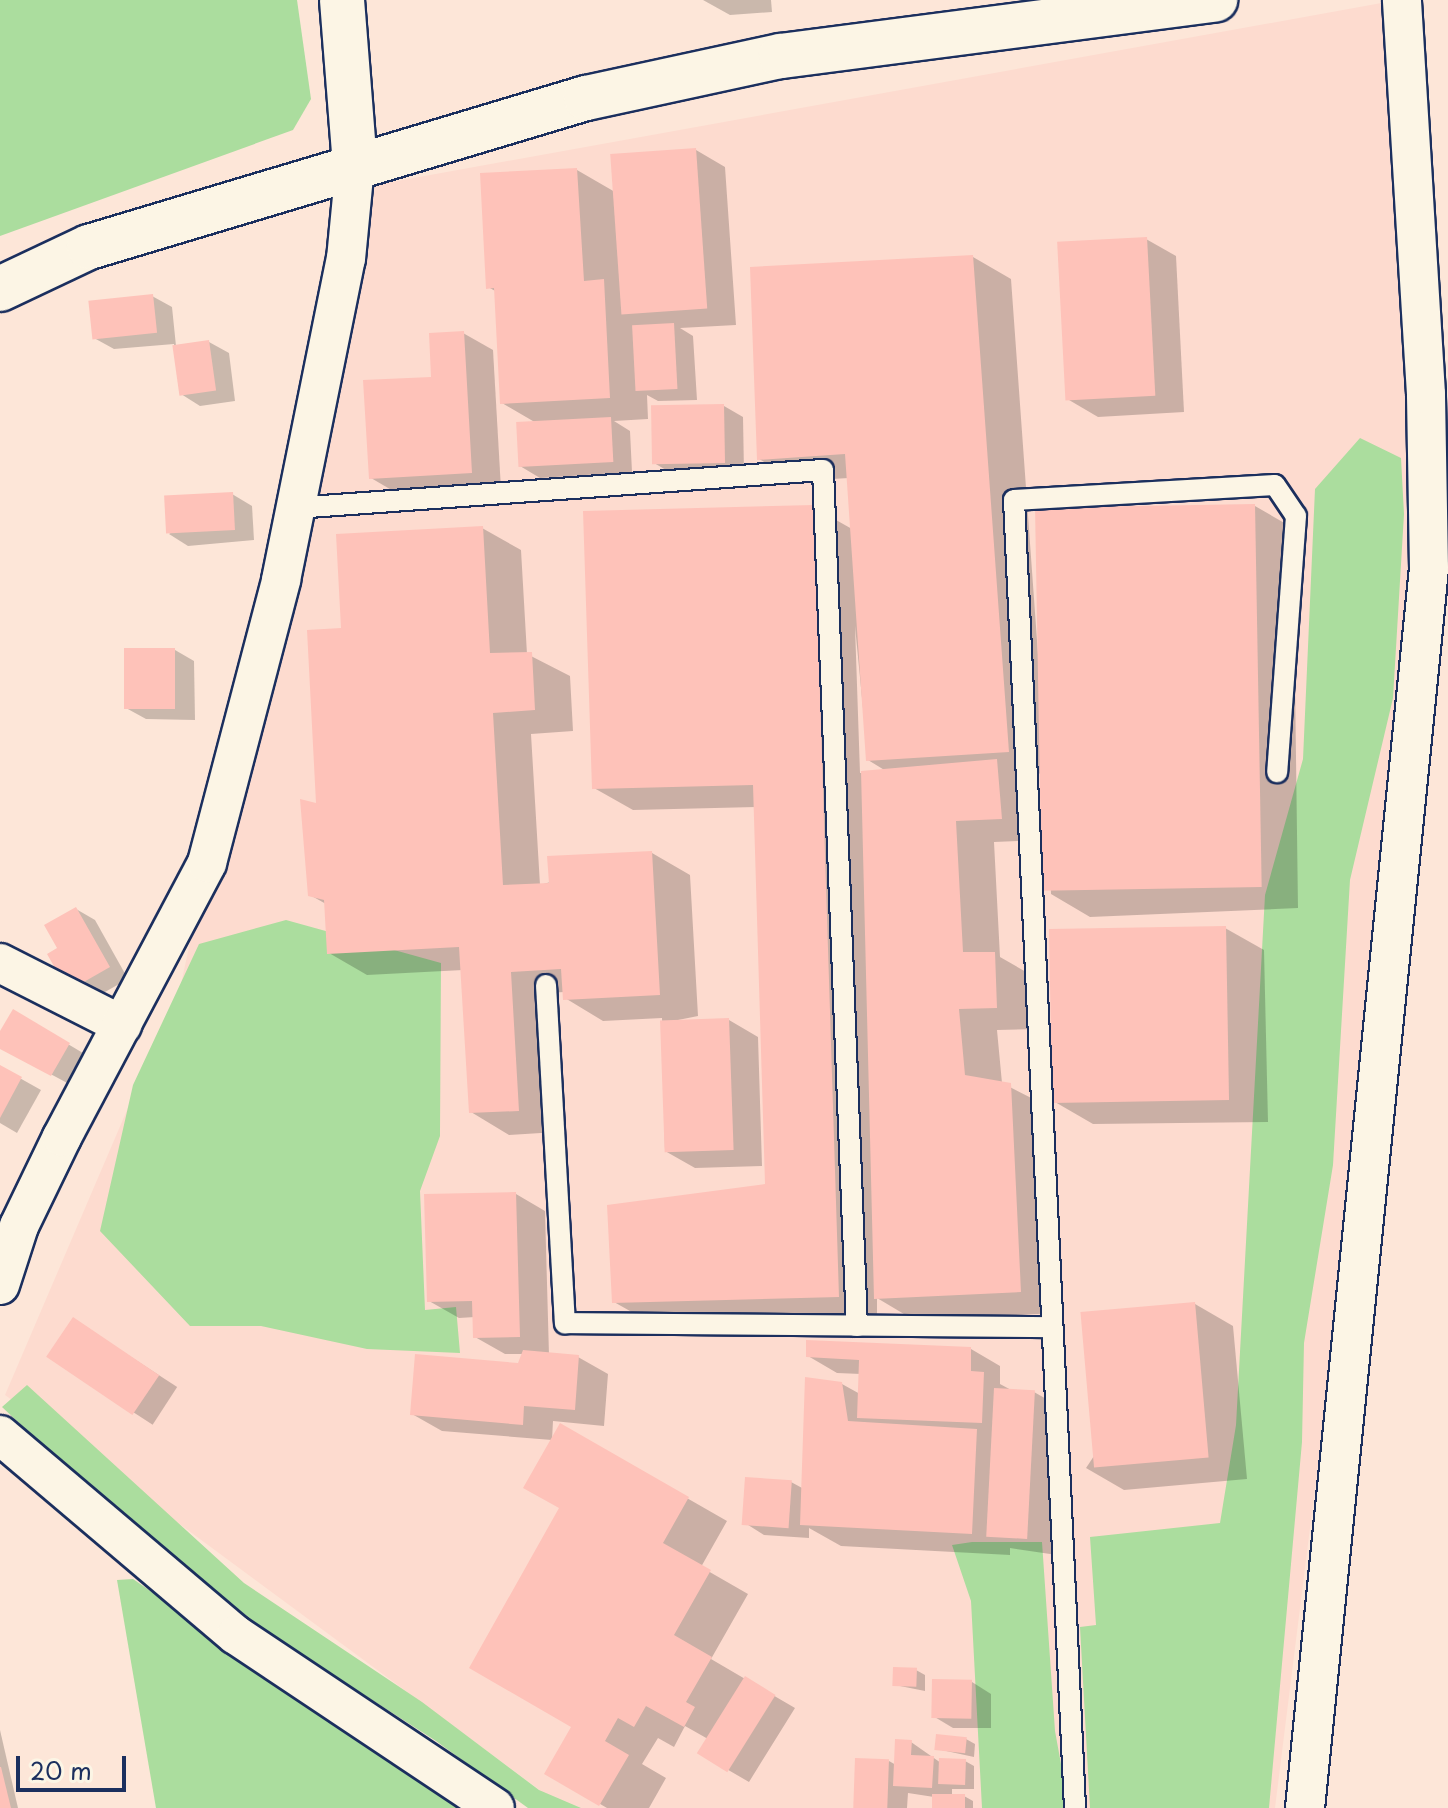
<!DOCTYPE html>
<style>
body{margin:0}
#map{position:relative;width:1448px;height:1808px;overflow:hidden;background:#fde6d8;font-family:"Playpen Sans",sans-serif}
div>[style]{position:absolute}
[style*='--x']{left:calc(var(--x)*1px);top:calc(var(--y)*1px);width:calc(var(--w)*1px);rotate:calc(var(--a)*1deg)}
.built>*{inset:0;background:#fddbcf}
.green>*{inset:0;background:#abdd9e}
.shadow>*{inset:0;background:#0003;transform-origin:0 0}
.building>*{inset:0;background:#fec2b9;transform-origin:0 0}
.roads{filter:drop-shadow(2px 0 #1b2f5e) drop-shadow(-2px 0 #1b2f5e) drop-shadow(0 2px #1b2f5e) drop-shadow(0 -2px #1b2f5e)}
.service>*{height:20px;margin:-10px;padding:0 10px;transform-origin:10px;border-radius:10px;background:#fcf5e5}
.minor>*{height:38px;margin:-19px;padding:0 19px;transform-origin:19px;border-radius:19px;background:#fcf5e5}
.tertiary>*{height:44px;margin:-22px;padding:0 22px;transform-origin:22px;border-radius:22px;background:#fcf5e5}
span{translate:-50% -50%;white-space:nowrap;text-align:center;line-height:1.15;-webkit-text-stroke:6px #fcf5e5;paint-order:stroke}
.scale{position:absolute;left:16px;top:1756px;width:110px;height:36px;box-sizing:border-box;border:4px solid #1b2f5e;border-top:0;padding-left:10px;font-size:24px;line-height:28px;white-space:nowrap;color:#1b2f5e;-webkit-text-stroke:6px #fcf5e5;paint-order:stroke}
</style>
<div id="map">
<div class="built">
<i style="clip-path:polygon(1398px 0,1423px 625px,1275px 1808px,564px 1808px,5px 1395px,181px 984px,353px 189px)"></i>
</div>
<div class="green">
<i style="clip-path:polygon(0 0,297px 0,311px 99px,293px 130px,0 236px)"></i>
<i style="clip-path:polygon(1360px 438px,1401px 458px,1404px 514px,1393px 698px,1350px 880px,1333px 1165px,1304px 1343px,1302px 1442px,1269px 1808px,1090px 1808px,1080px 1627px,1096px 1625px,1090px 1537px,1220px 1523px,1236px 1425px,1265px 895px,1303px 759px,1315px 489px)"></i>
<i style="clip-path:polygon(286px 920px,441px 963px,440px 1136px,420px 1191px,425px 1310px,456px 1307px,460px 1353px,367px 1349px,261px 1326px,190px 1326px,100px 1231px,133px 1085px,199px 944px)"></i>
<i style="clip-path:polygon(27px 1385px,244px 1583px,422px 1702px,539px 1790px,581px 1808px,528px 1808px,436px 1741px,271px 1635px,114px 1512px,2px 1407px)"></i>
<i style="clip-path:polygon(972px 1542px,1042px 1542px,1055px 1731px,1069px 1808px,982px 1808px,971px 1601px,952px 1545px)"></i>
<i style="clip-path:polygon(133px 1579px,466px 1808px,156px 1808px,117px 1580px)"></i>
</div>
<div class="shadow">
<i style="clip-path:polygon(703px 0,771px 0,772px 12px,730px 15px)"></i>
<i style="clip-path:polygon(696px 150px,725px 167px,736px 325px,680px 328px,693px 336px,697px 400px,658px 401px,647px 395px,648px 419px,614px 421px,630px 431px,632px 472px,540px 478px,520px 466px,538px 424px,502px 403px,497px 292px,488px 287px,577px 170px,615px 192px)"></i>
<i style="clip-path:polygon(1146px 239px,1176px 256px,1184px 412px,1098px 417px,1069px 400px)"></i>
<i style="clip-path:polygon(evenodd,973px 257px,1011px 279px,1040px 682px,1255px 506px,1293px 528px,1298px 908px,1090px 917px,1051px 894px,1047px 773px,1021px 775px,1035px 784px,1040px 840px,994px 842px,1000px 957px,1033px 976px,1035px 1029px,997px 1030px,1002px 1083px,1049px 1107px,1059px 1313px,914px 1320px,877px 1298px,877px 1319px,653px 1324px,614px 1302px,768px 1185px,756px 807px,633px 810px,594px 788px,813px 507px,852px 529px,849px 478px,798px 481px,759px 459px,973px 257px,855px 626px,868px 760px,886px 771px,860px 773px,855px 626px)"></i>
<i style="clip-path:polygon(152px 296px,172px 307px,176px 346px,209px 342px,229px 353px,235px 401px,200px 406px,181px 394px,174px 344px,114px 349px,94px 338px)"></i>
<i style="clip-path:polygon(463px 333px,493px 350px,501px 489px,400px 495px,371px 478px)"></i>
<i style="clip-path:polygon(724px 406px,743px 417px,744px 473px,673px 474px,654px 463px)"></i>
<i style="clip-path:polygon(232px 494px,252px 506px,254px 540px,188px 546px,169px 534px)"></i>
<i style="clip-path:polygon(482px 528px,521px 550px,527px 654px,570px 676px,573px 731px,531px 734px,540px 885px,652px 853px,690px 875px,698px 1016px,673px 1021px,729px 1020px,758px 1037px,762px 1166px,695px 1168px,665px 1151px,662px 1018px,603px 1021px,565px 998px,564px 992px,549px 993px,557px 1132px,509px 1135px,471px 1112px,463px 970px,367px 975px,329px 953px,326px 904px,310px 895px,343px 630px)"></i>
<i style="clip-path:polygon(175px 650px,194px 661px,195px 720px,146px 719px,126px 708px)"></i>
<i style="clip-path:polygon(76px 909px,95px 920px,128px 979px,89px 1001px,60px 949px)"></i>
<i style="clip-path:polygon(1225px 928px,1264px 950px,1268px 1122px,1093px 1124px,1055px 1102px)"></i>
<i style="clip-path:polygon(14px 1012px,88px 1056px,71px 1085px,0 1047px,0 1035px)"></i>
<i style="clip-path:polygon(0 1067px,41px 1090px,17px 1133px,0 1123px)"></i>
<i style="clip-path:polygon(516px 1194px,545px 1211px,549px 1355px,578px 1357px,608px 1374px,604px 1426px,553px 1421px,552px 1440px,442px 1431px,412px 1414px,519px 1365px,524px 1354px,505px 1354px,475px 1337px,475px 1317px,459px 1318px,429px 1301px)"></i>
<i style="clip-path:polygon(1195px 1304px,1233px 1326px,1247px 1479px,1124px 1490px,1086px 1468px)"></i>
<i style="left:74px;top:1320px;width:123px;height:45px;rotate:33deg"></i>
<i style="clip-path:polygon(971px 1349px,1000px 1366px,1000px 1384px,1013px 1391px,1034px 1392px,1064px 1409px,1057px 1555px,1010px 1548px,1010px 1555px,841px 1546px,809px 1528px,809px 1538px,764px 1535px,745px 1523px,791px 1482px,804px 1489px,842px 1384px,860px 1394px,861px 1374px,837px 1373px,808px 1356px)"></i>
<i style="clip-path:polygon(561px 1426px,727px 1521px,701px 1567px,748px 1594px,711px 1659px,795px 1708px,749px 1782px,699px 1753px,708px 1739px,685px 1726px,674px 1747px,658px 1738px,642px 1764px,666px 1778px,649px 1808px,607px 1808px,547px 1773px,573px 1726px)"></i>
<i style="clip-path:polygon(916px 1670px,925px 1675px,925px 1691px,895px 1685px)"></i>
<i style="clip-path:polygon(972px 1682px,991px 1694px,991px 1728px,953px 1728px,933px 1716px)"></i>
<i style="clip-path:polygon(0 1730px,18px 1808px,0 1808px)"></i>
<i style="clip-path:polygon(966px 1739px,975px 1744px,974px 1757px,937px 1749px)"></i>
<i style="clip-path:polygon(911px 1742px,941px 1763px,965px 1761px,974px 1766px,974px 1789px,952px 1789px,952px 1796px,964px 1796px,973px 1801px,973px 1808px,933px 1808px,934px 1797px,908px 1793px,907px 1808px,856px 1808px,889px 1761px,896px 1765px)"></i>
</div>
<div class="building">
<i style="left:696px;top:148px;width:161px;height:86px;rotate:86deg"></i>
<i style="clip-path:polygon(577px 168px,584px 281px,604px 279px,610px 398px,500px 404px,494px 288px,486px 289px,480px 173px)"></i>
<i style="left:1147px;top:237px;width:159px;height:90px;rotate:87deg"></i>
<i style="clip-path:polygon(973px 255px,1009px 752px,866px 761px,845px 454px,757px 460px,750px 267px)"></i>
<i style="left:153px;top:294px;width:39px;height:65px;rotate:84deg"></i>
<i style="left:674px;top:323px;width:66px;height:42px;rotate:87deg"></i>
<i style="clip-path:polygon(464px 331px,472px 473px,369px 479px,363px 380px,431px 377px,429px 333px)"></i>
<i style="left:209px;top:340px;width:51px;height:37px;rotate:82deg"></i>
<i style="left:724px;top:404px;width:59px;height:73px;rotate:89deg"></i>
<i style="left:611px;top:417px;width:45px;height:95px;rotate:87deg"></i>
<i style="left:233px;top:492px;width:38px;height:69px;rotate:87deg"></i>
<i style="left:1255px;top:504px;width:383px;height:220px;rotate:89deg"></i>
<i style="clip-path:polygon(814px 505px,839px 1297px,612px 1303px,607px 1205px,765px 1184px,753px 785px,592px 789px,583px 511px)"></i>
<i style="clip-path:polygon(483px 526px,490px 653px,532px 652px,535px 710px,493px 713px,503px 885px,549px 883px,547px 856px,652px 851px,660px 995px,563px 1000px,561px 969px,511px 972px,519px 1111px,469px 1113px,459px 947px,327px 954px,324px 900px,308px 896px,300px 799px,316px 803px,307px 630px,341px 628px,336px 534px)"></i>
<i style="left:124px;top:648px;width:51px;height:61px"></i>
<i style="clip-path:polygon(997px 759px,1002px 819px,956px 821px,963px 952px,995px 952px,997px 1008px,959px 1009px,965px 1075px,1011px 1083px,1021px 1292px,874px 1299px,861px 771px)"></i>
<i style="clip-path:polygon(76px 907px,110px 967px,68px 991px,47px 954px,57px 948px,44px 925px)"></i>
<i style="left:1226px;top:926px;width:174px;height:177px;rotate:89deg"></i>
<i style="clip-path:polygon(13px 1009px,70px 1043px,51px 1076px,0 1049px,0 1031px)"></i>
<i style="left:729px;top:1018px;width:132px;height:69px;rotate:88deg"></i>
<i style="clip-path:polygon(0 1065px,22px 1077px,0 1118px)"></i>
<i style="clip-path:polygon(516px 1192px,520px 1337px,473px 1338px,472px 1301px,427px 1302px,424px 1194px)"></i>
<i style="left:1195px;top:1302px;width:156px;height:115px;rotate:85deg"></i>
<i style="left:73px;top:1317px;width:104px;height:48px;rotate:34deg"></i>
<i style="clip-path:polygon(806px 1340px,971px 1347px,971px 1371px,984px 1372px,982px 1423px,857px 1418px,859px 1360px,806px 1357px)"></i>
<i style="clip-path:polygon(523px 1350px,579px 1355px,575px 1410px,524px 1406px,523px 1425px,410px 1415px,415px 1354px,518px 1363px)"></i>
<i style="clip-path:polygon(805px 1377px,842px 1382px,848px 1421px,977px 1429px,972px 1534px,800px 1525px)"></i>
<i style="left:994px;top:1388px;width:41px;height:149px;rotate:3deg"></i>
<i style="clip-path:polygon(560px 1423px,689px 1497px,663px 1543px,711px 1570px,674px 1635px,712px 1657px,686px 1702px,695px 1707px,684px 1727px,646px 1706px,634px 1727px,618px 1718px,605px 1741px,629px 1755px,599px 1806px,544px 1774px,571px 1727px,469px 1668px,559px 1508px,523px 1488px)"></i>
<i style="left:745px;top:1477px;width:47px;height:48px;rotate:4deg"></i>
<i style="left:893px;top:1667px;width:24px;height:19px;rotate:2deg"></i>
<i style="left:745px;top:1676px;width:36px;height:91px;rotate:32deg"></i>
<i style="left:932px;top:1679px;width:40px;height:39px;rotate:1deg"></i>
<i style="left:936px;top:1734px;width:31px;height:16px;rotate:6deg"></i>
<i style="clip-path:polygon(895px 1739px,912px 1740px,911px 1755px,934px 1756px,932px 1788px,893px 1786px)"></i>
<i style="left:855px;top:1758px;width:34px;height:50px;rotate:2deg"></i>
<i style="left:939px;top:1758px;width:27px;height:26px;rotate:2deg"></i>
<i style="clip-path:polygon(0 1767px,1px 1767px,11px 1808px,0 1808px)"></i>
<i style="left:932px;top:1794px;width:33px;height:14px"></i>
</div>
<div class="roads">
<div class="service">
<i style="--x:295;--y:508;--w:529;--a:-4.12"></i>
<i style="--x:823;--y:470;--w:857;--a:87.73"></i>
<i style="--x:546;--y:985;--w:339;--a:86.8"></i>
<i style="--x:565;--y:1323;--w:485;--a:0.5"></i>
<i style="--x:1075;--y:1808;--w:1309;--a:-92.67"></i>
<i style="--x:1014;--y:500;--w:261;--a:-3.3"></i>
<i style="--x:1275;--y:485;--w:37;--a:56"></i>
<i style="--x:1296;--y:516;--w:257;--a:94.2"></i>
</div>
<div class="minor">
<i style="--x:0;--y:963;--w:137;--a:26.9"></i>
<i style="--x:0;--y:1285;--w:62;--a:-72.1"></i>
<i style="--x:19;--y:1226;--w:99;--a:-64.2"></i>
<i style="--x:62;--y:1137;--w:310;--a:-62.1"></i>
<i style="--x:207;--y:863;--w:293;--a:-75.3"></i>
<i style="--x:281;--y:580;--w:328;--a:-78.6"></i>
<i style="--x:346;--y:259;--w:94;--a:-84.5"></i>
<i style="--x:0;--y:1435;--w:309;--a:40.3"></i>
<i style="--x:236;--y:1635;--w:311;--a:33.7"></i>
<i style="--x:1305;--y:1808;--w:1246;--a:-84.29"></i>
<i style="--x:1429;--y:568;--w:174;--a:-91"></i>
<i style="--x:1426;--y:394;--w:395;--a:-93.5"></i>
</div>
<div class="tertiary">
<i style="--x:342;--y:0;--w:166;--a:85.5"></i>
<i style="--x:0;--y:289;--w:98;--a:-25.3"></i>
<i style="--x:89;--y:247;--w:519;--a:-16.69"></i>
<i style="--x:586;--y:98;--w:199;--a:-12.2"></i>
<i style="--x:781;--y:56;--w:438;--a:-7.4"></i>
</div>
</div>
<div class="scale">20 m</div>
</div>
